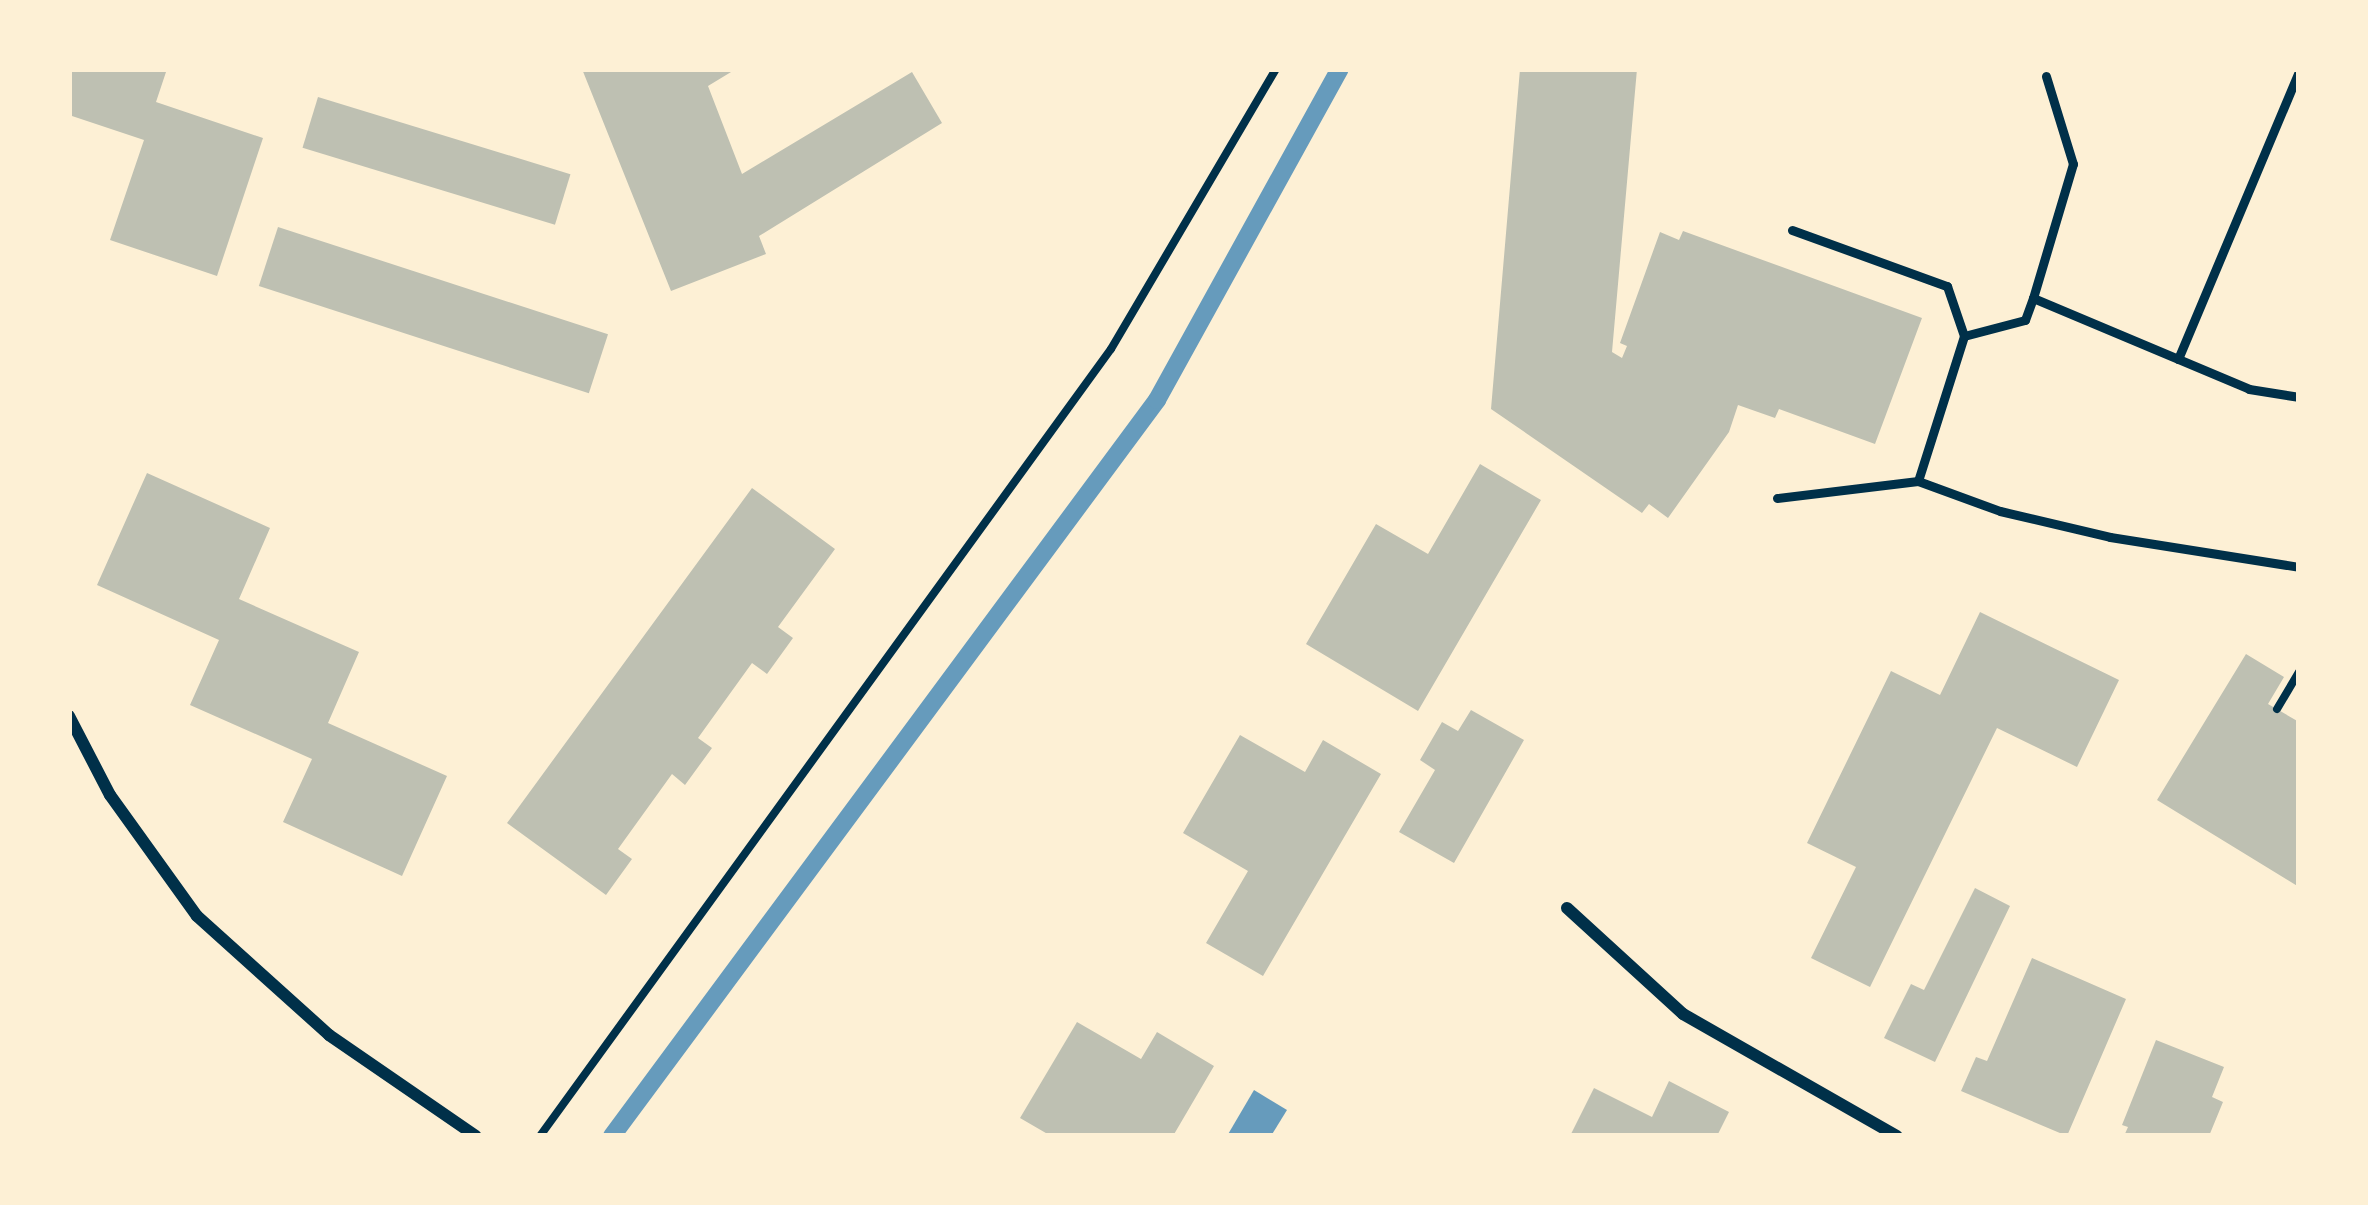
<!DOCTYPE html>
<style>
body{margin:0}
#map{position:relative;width:2368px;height:1205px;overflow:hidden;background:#fdf0d5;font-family:"IBM Plex Sans",sans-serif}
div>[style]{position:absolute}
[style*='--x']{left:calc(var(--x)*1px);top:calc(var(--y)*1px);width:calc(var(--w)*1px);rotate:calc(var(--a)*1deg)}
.water>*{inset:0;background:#669bbc}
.stream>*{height:18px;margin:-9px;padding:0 9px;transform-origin:9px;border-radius:9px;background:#669bbc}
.building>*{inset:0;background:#bec0b2;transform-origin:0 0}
.path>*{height:8px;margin:-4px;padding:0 4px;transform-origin:4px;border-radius:4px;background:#003049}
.service>*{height:9px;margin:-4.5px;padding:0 4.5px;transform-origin:4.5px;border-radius:4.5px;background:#003049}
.minor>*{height:12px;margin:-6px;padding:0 6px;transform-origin:6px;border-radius:6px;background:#003049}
span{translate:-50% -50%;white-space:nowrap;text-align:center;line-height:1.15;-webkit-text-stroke:12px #fdf0d5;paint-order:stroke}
.frame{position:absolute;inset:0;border:72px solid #fdf0d5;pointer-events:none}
</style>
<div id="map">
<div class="water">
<i style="clip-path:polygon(1254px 1090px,1287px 1110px,1271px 1136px,1227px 1136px)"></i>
</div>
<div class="stream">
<i style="--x:612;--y:1136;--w:916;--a:-53.48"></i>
<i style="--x:1157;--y:400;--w:378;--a:-61.1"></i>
</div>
<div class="building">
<i style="clip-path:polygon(69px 69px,167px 69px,156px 102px,263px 138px,217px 276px,110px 240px,144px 140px,69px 115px)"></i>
<i style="clip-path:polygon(582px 69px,736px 69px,708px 86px,742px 174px,912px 72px,942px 123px,759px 236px,766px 254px,671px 291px)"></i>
<i style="clip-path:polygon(1520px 69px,1637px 69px,1612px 352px,1622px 358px,1627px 346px,1620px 343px,1660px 232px,1679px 240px,1683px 231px,1922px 318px,1875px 444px,1779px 409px,1775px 418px,1738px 405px,1729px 432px,1668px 518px,1649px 504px,1642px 513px,1491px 409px)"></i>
<i style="left:318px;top:97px;width:264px;height:53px;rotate:17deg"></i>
<i style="left:278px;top:227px;width:347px;height:62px;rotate:18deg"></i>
<i style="clip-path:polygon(1480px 464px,1541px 500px,1418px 711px,1306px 644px,1376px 524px,1428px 554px)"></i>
<i style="clip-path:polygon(147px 473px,270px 528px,239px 599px,359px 652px,328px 723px,447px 776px,402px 876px,283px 822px,312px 759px,190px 705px,219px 640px,97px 585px)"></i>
<i style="clip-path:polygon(752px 488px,835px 549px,778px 627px,793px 638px,767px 674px,752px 663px,698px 738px,712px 748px,685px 785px,672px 774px,618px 849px,632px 859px,606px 895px,507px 823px)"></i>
<i style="clip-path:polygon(1980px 612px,2119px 680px,2077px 767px,1997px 728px,1870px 987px,1811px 958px,1856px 867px,1807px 843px,1891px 671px,1940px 695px)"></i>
<i style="clip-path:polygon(2246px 654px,2284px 677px,2268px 704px,2299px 722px,2299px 887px,2157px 800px)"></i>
<i style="clip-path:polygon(1471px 710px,1524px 740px,1454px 863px,1399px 832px,1435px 770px,1420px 760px,1442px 722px,1458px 731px)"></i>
<i style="clip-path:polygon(1240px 735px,1305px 772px,1323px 740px,1381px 774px,1263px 976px,1206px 943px,1248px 871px,1183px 833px)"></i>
<i style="clip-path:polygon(1975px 888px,2010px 906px,1935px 1062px,1884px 1038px,1911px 984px,1924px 990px)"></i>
<i style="clip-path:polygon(2032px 958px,2126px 999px,2067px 1136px,1961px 1091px,1976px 1057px,1987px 1061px)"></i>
<i style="clip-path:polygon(1077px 1022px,1141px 1059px,1157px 1032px,1214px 1066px,1173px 1136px,1051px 1136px,1020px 1118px)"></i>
<i style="clip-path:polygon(2156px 1040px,2224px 1067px,2212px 1097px,2223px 1102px,2209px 1136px,2124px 1136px,2128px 1127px,2122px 1125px)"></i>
<i style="clip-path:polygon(1669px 1081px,1729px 1112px,1717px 1136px,1570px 1136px,1594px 1088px,1652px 1117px)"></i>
</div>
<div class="path">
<i style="--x:2277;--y:709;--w:43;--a:-59.3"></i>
<i style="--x:540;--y:1136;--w:972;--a:-54.04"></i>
<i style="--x:1111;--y:349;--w:325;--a:-59.5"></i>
</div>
<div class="service">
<i style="--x:1792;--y:230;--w:165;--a:19.9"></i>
<i style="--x:1947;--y:286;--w:53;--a:71.2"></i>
<i style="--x:2033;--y:298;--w:234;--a:22.8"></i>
<i style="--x:2249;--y:389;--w:51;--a:9.1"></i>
<i style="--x:2178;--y:359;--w:312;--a:-67.2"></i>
<i style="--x:1918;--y:481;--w:152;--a:-72.4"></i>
<i style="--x:1964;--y:336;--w:63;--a:-14.7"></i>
<i style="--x:2025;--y:320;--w:23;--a:-70"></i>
<i style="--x:2033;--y:298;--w:140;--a:-73.4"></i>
<i style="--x:2073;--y:164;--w:92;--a:-107.1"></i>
<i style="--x:1777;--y:498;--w:142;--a:-6.9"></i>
<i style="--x:1918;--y:481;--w:87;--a:20.1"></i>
<i style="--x:2000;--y:511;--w:113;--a:13.3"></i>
<i style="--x:2110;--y:537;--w:191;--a:9"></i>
</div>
<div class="minor">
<i style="--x:69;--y:716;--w:89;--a:62.6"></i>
<i style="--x:110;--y:795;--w:149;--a:54.3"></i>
<i style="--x:197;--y:916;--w:178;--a:42"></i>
<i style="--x:329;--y:1035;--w:178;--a:34.5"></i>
<i style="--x:1567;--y:908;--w:157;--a:42.4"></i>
<i style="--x:1683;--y:1014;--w:246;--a:29.7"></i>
</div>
<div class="frame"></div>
</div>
